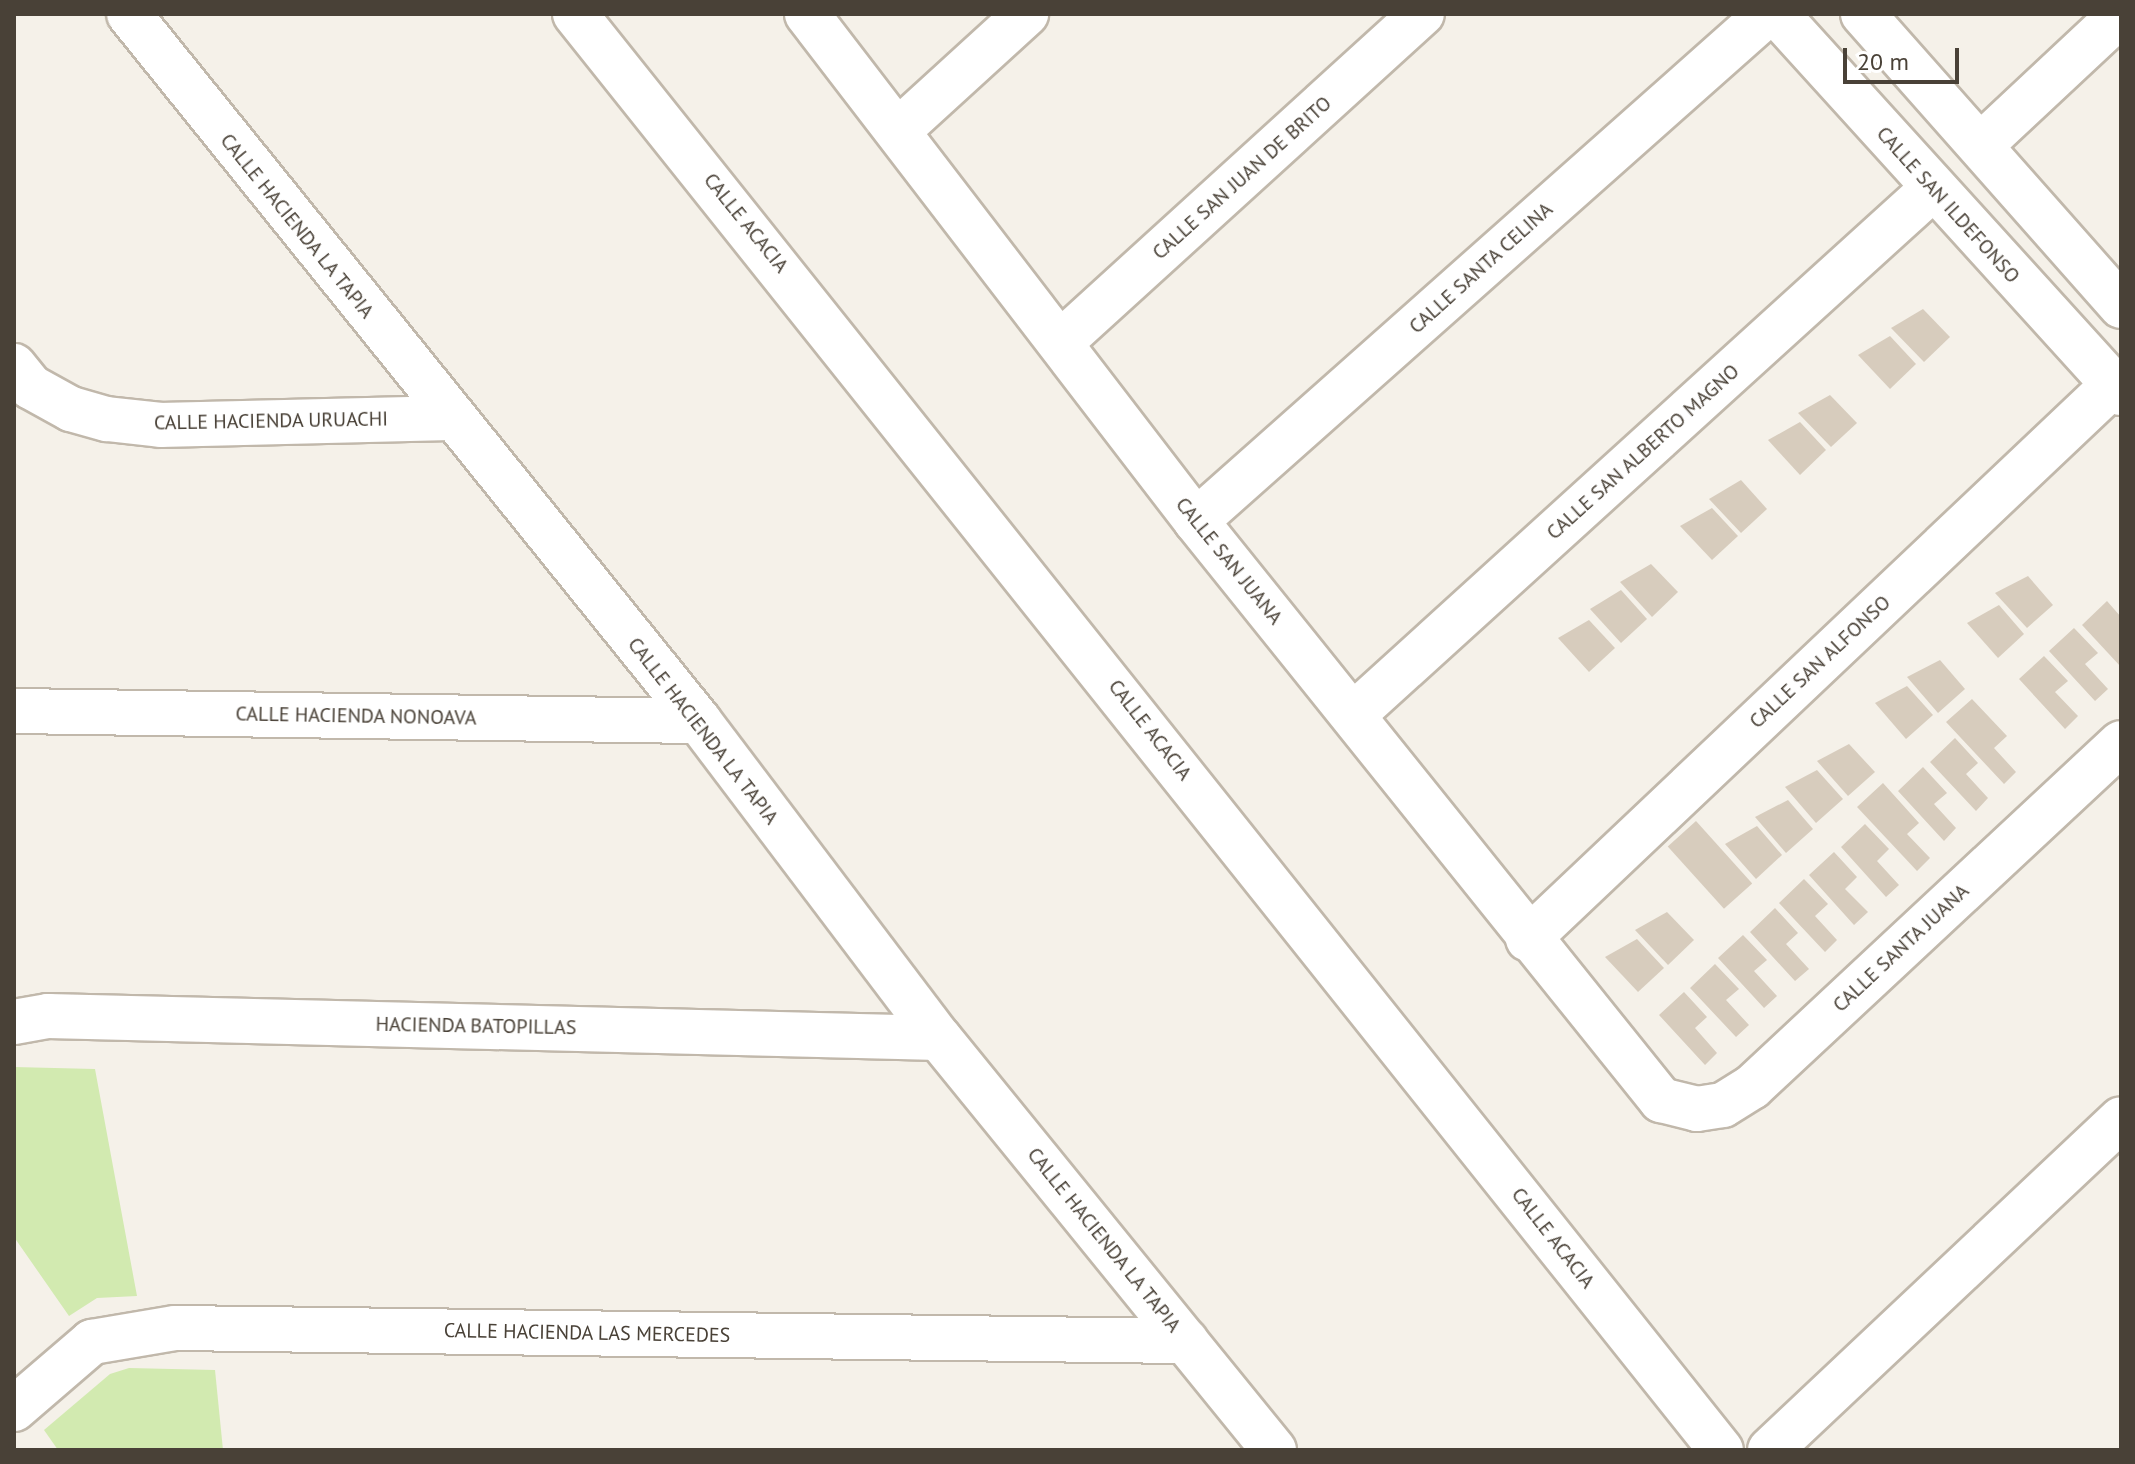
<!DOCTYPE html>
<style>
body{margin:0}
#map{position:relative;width:2135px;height:1464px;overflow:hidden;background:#f5f1e9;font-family:"PT Sans",sans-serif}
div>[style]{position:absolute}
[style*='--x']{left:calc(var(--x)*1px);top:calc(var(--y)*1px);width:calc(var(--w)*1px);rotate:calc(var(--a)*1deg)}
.green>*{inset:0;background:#d2eab0}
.building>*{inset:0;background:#d7ccbd;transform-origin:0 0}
.roads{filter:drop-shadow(2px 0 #c1b8ab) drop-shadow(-2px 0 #c1b8ab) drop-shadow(0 2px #c1b8ab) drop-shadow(0 -2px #c1b8ab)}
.minor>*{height:44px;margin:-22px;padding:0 22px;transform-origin:22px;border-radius:22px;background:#fff}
span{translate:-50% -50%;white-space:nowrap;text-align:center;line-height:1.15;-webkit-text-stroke:8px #fff;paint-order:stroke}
.street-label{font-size:20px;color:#494137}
.frame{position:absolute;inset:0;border:16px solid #494137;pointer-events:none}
.scale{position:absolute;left:1843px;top:48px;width:116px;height:36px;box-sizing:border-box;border:4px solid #494137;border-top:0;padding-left:10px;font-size:24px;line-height:28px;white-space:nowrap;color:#494137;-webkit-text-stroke:6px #fff;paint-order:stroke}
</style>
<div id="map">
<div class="green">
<i style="clip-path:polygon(14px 1067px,95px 1069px,137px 1296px,97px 1298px,69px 1316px,14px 1237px)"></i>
<i style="clip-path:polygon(129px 1368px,215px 1370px,223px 1450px,58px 1450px,44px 1430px,110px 1374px)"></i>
</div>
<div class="building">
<i style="clip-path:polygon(1923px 309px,1950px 337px,1924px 362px,1891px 328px)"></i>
<i style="clip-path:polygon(1890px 336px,1916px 364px,1890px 389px,1858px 355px)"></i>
<i style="clip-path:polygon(1830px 395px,1857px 423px,1831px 447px,1798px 413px)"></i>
<i style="clip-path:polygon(1800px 422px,1826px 450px,1800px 475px,1768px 440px)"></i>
<i style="clip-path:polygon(1741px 480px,1767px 509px,1741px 533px,1709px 499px)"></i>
<i style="clip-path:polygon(1712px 508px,1738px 536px,1712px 560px,1680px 526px)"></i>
<i style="clip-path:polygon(1651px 564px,1678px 592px,1652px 617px,1620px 582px)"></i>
<i style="clip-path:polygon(2028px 576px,2053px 605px,2027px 628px,1995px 593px)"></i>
<i style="clip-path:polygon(1621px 590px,1647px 619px,1621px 643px,1590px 609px)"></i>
<i style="clip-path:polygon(2107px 601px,2121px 617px,2121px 667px,2082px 625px)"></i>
<i style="clip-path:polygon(1999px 605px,2024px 634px,1998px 658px,1967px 623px)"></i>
<i style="clip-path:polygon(1589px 620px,1615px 648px,1589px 672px,1558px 638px)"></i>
<i style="clip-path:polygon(2074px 628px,2098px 653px,2085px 664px,2108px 689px,2095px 701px,2049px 651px)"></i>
<i style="clip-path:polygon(2044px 656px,2068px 681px,2055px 692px,2078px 716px,2065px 729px,2019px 679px)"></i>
<i style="clip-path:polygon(1940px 660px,1965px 689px,1938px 713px,1907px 677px)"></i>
<i style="clip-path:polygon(1907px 686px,1933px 715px,1906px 739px,1875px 703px)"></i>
<i style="clip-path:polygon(1972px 699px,2007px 736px,1994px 748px,2016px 772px,2004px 784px,1946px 722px)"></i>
<i style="clip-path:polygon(1955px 738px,1978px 763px,1966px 774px,1988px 798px,1976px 811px,1930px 762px)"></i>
<i style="clip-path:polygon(1849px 744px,1875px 772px,1848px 796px,1817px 761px)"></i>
<i style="clip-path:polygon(1923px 767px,1947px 793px,1934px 804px,1956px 828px,1944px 841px,1898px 791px)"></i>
<i style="clip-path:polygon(1817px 770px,1843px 799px,1816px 823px,1785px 787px)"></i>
<i style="clip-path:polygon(1883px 783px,1919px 823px,1907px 834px,1930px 858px,1917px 871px,1857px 807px)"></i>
<i style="clip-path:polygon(1788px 800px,1813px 829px,1786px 853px,1755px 817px)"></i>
<i style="left:1696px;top:821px;width:84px;height:38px;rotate:48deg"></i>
<i style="clip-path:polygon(1865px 824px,1889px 849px,1877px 861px,1899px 885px,1886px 897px,1841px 847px)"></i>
<i style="clip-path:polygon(1757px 826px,1782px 855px,1756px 879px,1725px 844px)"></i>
<i style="clip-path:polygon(1834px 852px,1857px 877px,1845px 889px,1868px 912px,1854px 925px,1809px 875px)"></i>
<i style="clip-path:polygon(1804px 879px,1828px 904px,1815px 916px,1837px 940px,1825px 952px,1779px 903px)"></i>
<i style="clip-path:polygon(1775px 908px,1798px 933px,1786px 944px,1809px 969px,1795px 981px,1750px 932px)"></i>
<i style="clip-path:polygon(1667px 912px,1694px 940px,1668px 965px,1635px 930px)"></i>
<i style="clip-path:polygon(1743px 935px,1767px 960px,1754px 971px,1777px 996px,1764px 1008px,1718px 958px)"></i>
<i style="clip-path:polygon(1637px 939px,1664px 968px,1638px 992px,1605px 957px)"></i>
<i style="clip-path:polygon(1715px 964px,1739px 989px,1726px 1000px,1749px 1025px,1736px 1037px,1690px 988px)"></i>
<i style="clip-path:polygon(1684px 992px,1707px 1017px,1695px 1028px,1717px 1053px,1705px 1065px,1659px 1015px)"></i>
</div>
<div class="roads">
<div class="minor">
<i style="--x:129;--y:14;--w:908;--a:51.12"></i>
<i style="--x:699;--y:721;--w:398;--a:52.9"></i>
<i style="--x:939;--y:1038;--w:531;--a:50.89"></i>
<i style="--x:575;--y:14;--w:1837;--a:51.41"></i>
<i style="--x:807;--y:14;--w:639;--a:52.5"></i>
<i style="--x:1196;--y:521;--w:743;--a:51.23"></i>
<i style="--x:1661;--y:1100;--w:37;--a:14"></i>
<i style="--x:1697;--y:1109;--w:26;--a:-9"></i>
<i style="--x:1723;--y:1105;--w:34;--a:-32"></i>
<i style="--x:1752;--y:1087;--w:504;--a:-42.99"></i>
<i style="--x:1777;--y:14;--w:512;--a:47.77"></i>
<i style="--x:1863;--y:14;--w:390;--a:48.5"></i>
<i style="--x:900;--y:129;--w:171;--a:-42.4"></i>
<i style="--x:1981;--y:145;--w:192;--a:-43.1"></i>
<i style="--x:1061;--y:342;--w:488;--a:-42.3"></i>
<i style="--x:14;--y:366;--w:27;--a:51"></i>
<i style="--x:31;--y:387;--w:46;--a:28.8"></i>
<i style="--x:71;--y:409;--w:37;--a:16"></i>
<i style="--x:107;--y:419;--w:54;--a:6.3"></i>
<i style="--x:161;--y:425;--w:289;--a:-1.4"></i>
<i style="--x:1196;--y:521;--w:764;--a:-41.6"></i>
<i style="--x:14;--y:711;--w:685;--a:0.84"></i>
<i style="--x:1353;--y:715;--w:782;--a:-42.25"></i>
<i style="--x:1528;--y:939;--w:806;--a:-43.44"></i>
<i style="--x:14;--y:1022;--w:35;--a:-10"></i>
<i style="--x:48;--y:1016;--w:891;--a:1.41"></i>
<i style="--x:14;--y:1409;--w:103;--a:-40.7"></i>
<i style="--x:92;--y:1342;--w:84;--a:-9.6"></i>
<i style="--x:175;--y:1328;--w:1011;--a:0.74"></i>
<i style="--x:1770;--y:1450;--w:482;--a:-43.3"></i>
</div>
</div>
<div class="street-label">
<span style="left:1242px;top:178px;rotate:-42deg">CALLE SAN JUAN DE BRITO</span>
<span style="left:1948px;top:205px;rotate:48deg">CALLE SAN ILDEFONSO</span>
<span style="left:746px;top:223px;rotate:51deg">CALLE ACACIA</span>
<span style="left:297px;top:226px;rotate:51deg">CALLE HACIENDA LA TAPIA</span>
<span style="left:1481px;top:268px;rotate:-42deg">CALLE SANTA CELINA</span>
<span style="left:271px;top:421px;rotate:-1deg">CALLE HACIENDA URUACHI</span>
<span style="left:1643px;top:452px;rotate:-42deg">CALLE SAN ALBERTO MAGNO</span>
<span style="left:1229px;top:561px;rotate:51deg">CALLE SAN JUANA</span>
<span style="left:1820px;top:662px;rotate:-43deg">CALLE SAN ALFONSO</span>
<span style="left:356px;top:716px;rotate:1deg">CALLE HACIENDA NONOAVA</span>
<span style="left:1150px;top:730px;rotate:52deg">CALLE ACACIA</span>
<span style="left:703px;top:731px;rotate:52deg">CALLE HACIENDA LA TAPIA</span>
<span style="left:1901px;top:948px;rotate:-43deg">CALLE SANTA JUANA</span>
<span style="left:476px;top:1026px;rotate:1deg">HACIENDA BATOPILLAS</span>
<span style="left:1553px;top:1238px;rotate:52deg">CALLE ACACIA</span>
<span style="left:1104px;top:1240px;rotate:51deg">CALLE HACIENDA LA TAPIA</span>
<span style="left:587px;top:1333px;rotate:1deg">CALLE HACIENDA LAS MERCEDES</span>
</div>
<div class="frame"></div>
<div class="scale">20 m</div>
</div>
